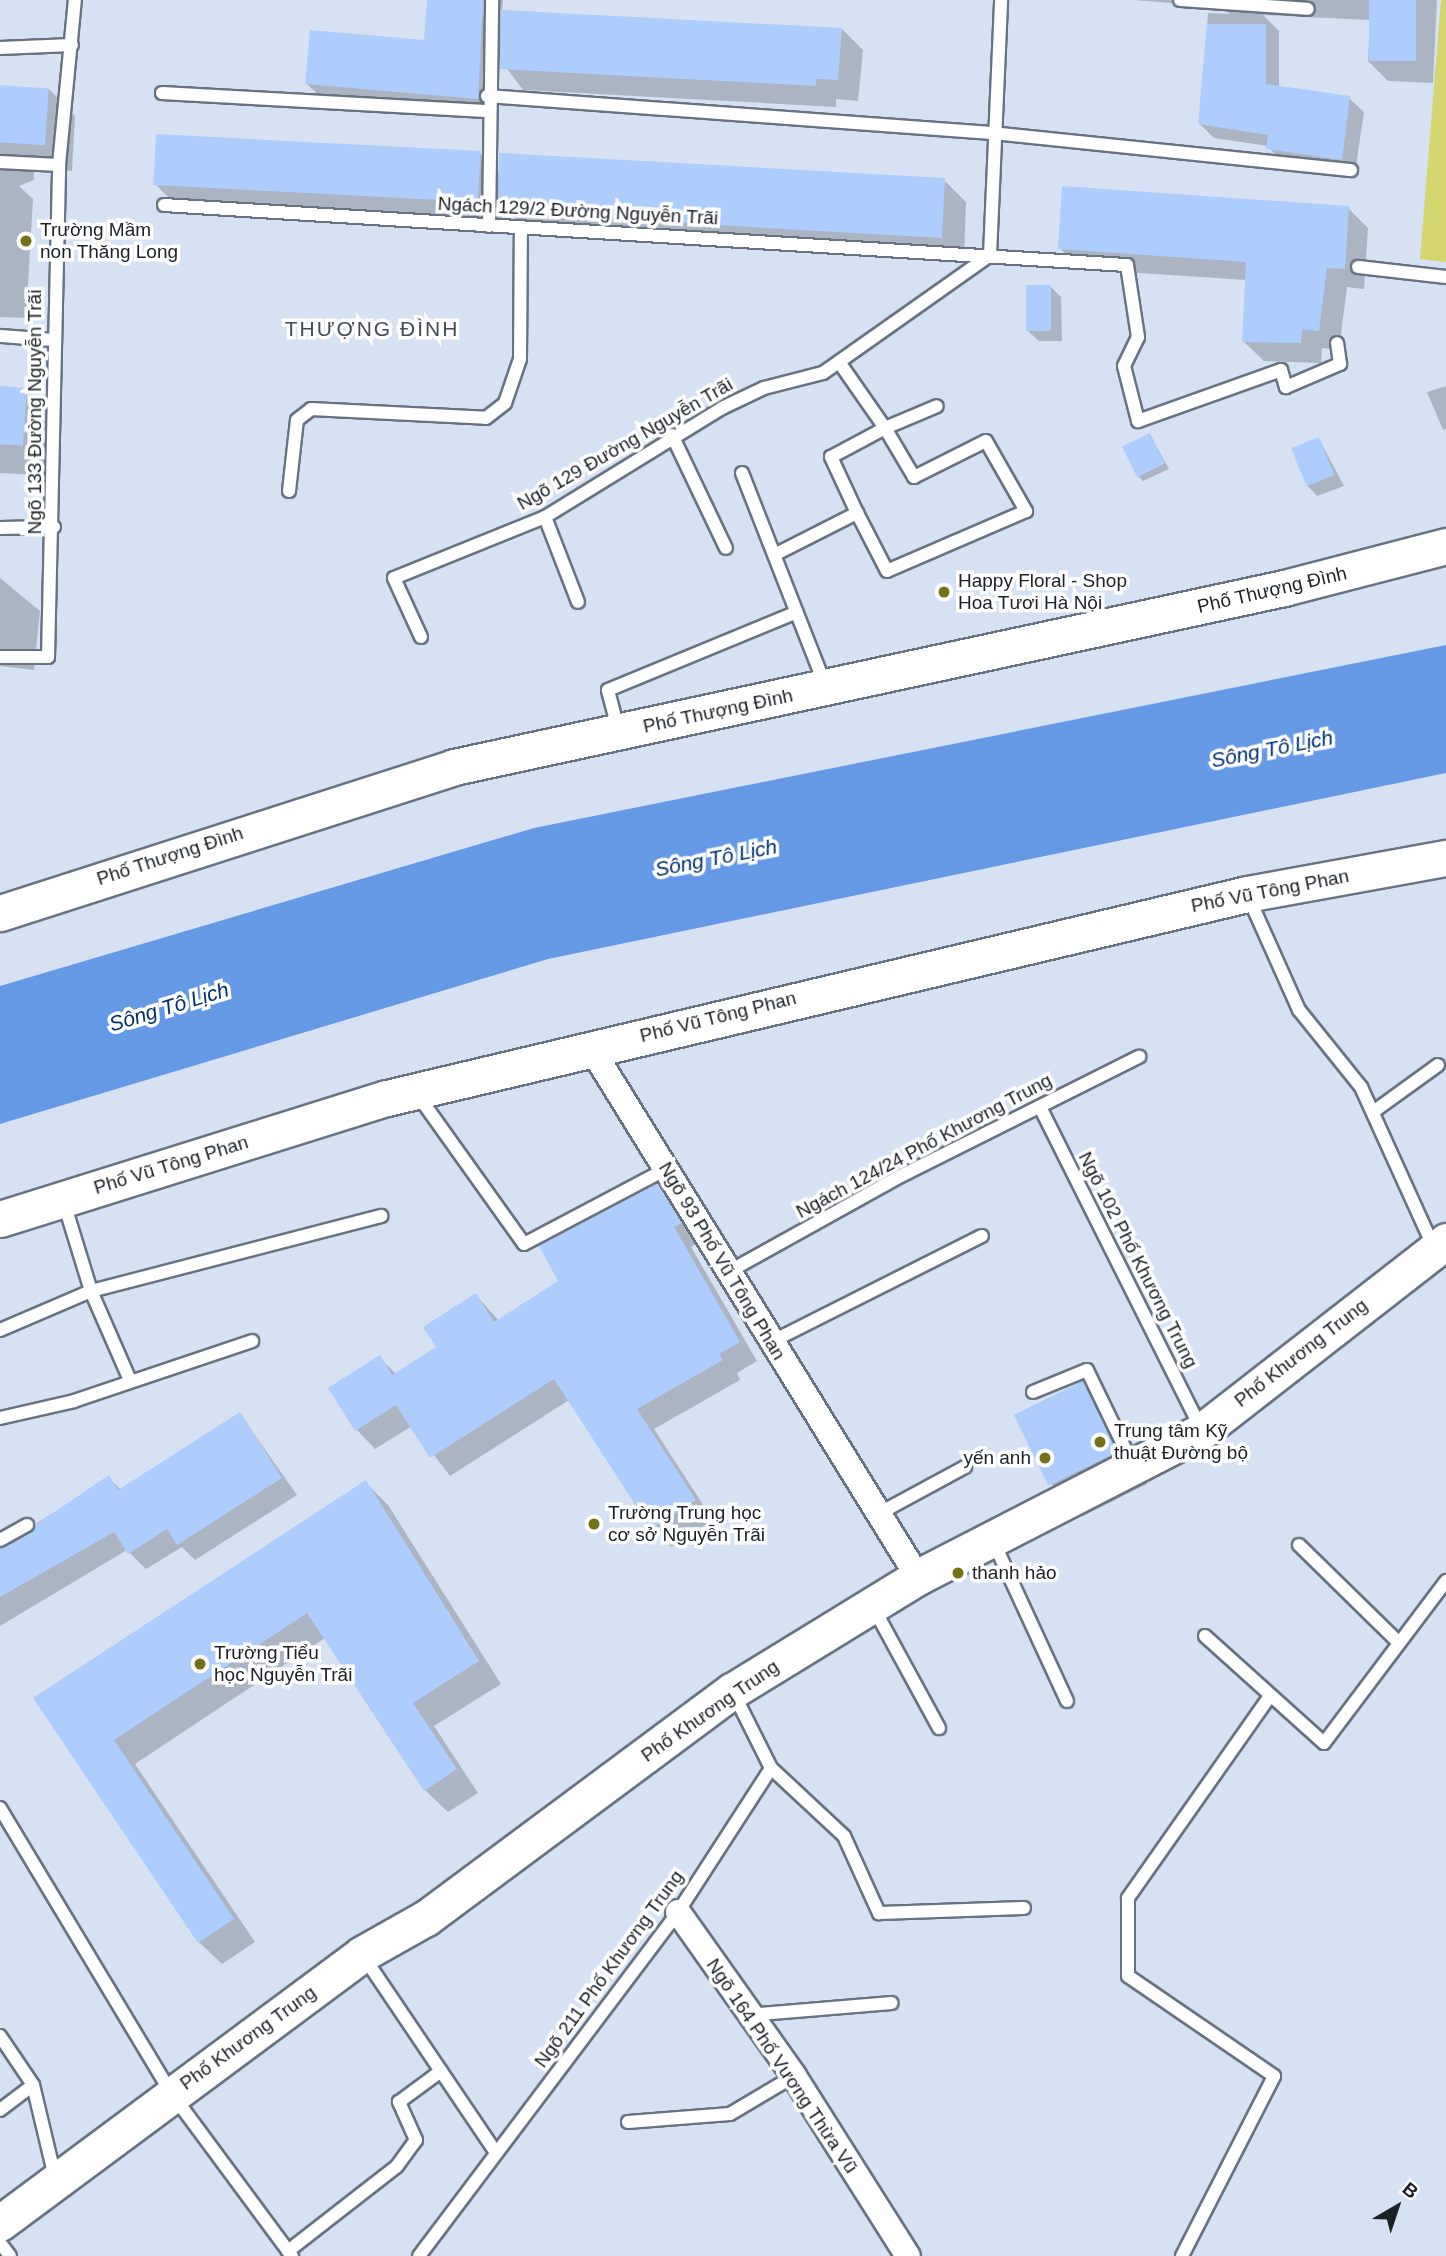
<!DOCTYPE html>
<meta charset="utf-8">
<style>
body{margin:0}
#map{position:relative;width:1446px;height:2256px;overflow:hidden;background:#d6e2f3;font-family:Arial,sans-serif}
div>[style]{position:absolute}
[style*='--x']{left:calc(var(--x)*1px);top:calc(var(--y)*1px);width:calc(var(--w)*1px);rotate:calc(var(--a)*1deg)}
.green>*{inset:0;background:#d6d670}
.water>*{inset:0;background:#6699e5}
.shadow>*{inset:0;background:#0003}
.building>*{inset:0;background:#adcdfd;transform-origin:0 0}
.roads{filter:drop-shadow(2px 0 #687382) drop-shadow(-2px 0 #687382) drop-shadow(0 2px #687382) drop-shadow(0 -2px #687382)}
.lane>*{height:12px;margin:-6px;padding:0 6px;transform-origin:6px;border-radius:6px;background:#fff}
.street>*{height:24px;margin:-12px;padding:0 12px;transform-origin:12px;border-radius:12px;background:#fff}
.secondary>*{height:35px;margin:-17.5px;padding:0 17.5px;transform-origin:17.5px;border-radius:17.5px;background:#fff}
.dots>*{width:19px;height:19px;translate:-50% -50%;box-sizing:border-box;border:4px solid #fff;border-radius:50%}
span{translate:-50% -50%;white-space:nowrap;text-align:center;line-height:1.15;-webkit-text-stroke:7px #fff;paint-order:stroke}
.street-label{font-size:19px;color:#1b2026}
.poi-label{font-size:19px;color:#1b2026}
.left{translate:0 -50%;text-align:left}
.right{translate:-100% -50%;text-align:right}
.neighbourhood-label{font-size:21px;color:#434c5b;letter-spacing:2px}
.water-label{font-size:21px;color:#003073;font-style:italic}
.north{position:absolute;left:1362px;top:2172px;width:70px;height:70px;-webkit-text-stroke:5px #fff;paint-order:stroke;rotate:39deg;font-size:19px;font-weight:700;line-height:28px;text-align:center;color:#1b2026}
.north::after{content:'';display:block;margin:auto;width:24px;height:32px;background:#1b2026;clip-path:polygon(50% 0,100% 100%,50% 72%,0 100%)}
</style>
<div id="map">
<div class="green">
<i style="clip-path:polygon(1441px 0,1446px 0,1446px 262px,1420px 259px)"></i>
</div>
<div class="water">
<i style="clip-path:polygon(1446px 645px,1446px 773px,548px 959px,0 1124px,0 986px,534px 828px)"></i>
</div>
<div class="shadow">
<i style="clip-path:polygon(429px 0,503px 0,502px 11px,842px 29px,863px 50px,858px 101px,836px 99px,836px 107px,523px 90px,499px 58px,494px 115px,324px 100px,307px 84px,426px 42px)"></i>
<i style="clip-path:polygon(1133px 0,1437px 0,1433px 83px,1388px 81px,1368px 61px,1370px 20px,1263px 15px,1279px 31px,1279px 88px,1349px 98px,1364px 112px,1355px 173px,1282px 163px,1268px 146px,1214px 138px,1200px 124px,1208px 13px,1230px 14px,1223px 7px)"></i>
<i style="clip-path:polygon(0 87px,49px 89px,75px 116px,72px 171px,34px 168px,34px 180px,19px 186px,33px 199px,26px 318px,0 317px)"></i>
<i style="clip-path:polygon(480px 153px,500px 173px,944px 180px,966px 202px,964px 259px,531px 235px,502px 205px,502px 224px,178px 207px,156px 185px)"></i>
<i style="clip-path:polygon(1348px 208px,1368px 228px,1364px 289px,1347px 287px,1339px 350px,1322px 348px,1321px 363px,1264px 361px,1243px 341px,1246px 280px,1080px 269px,1060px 248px)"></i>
<i style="clip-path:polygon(1050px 286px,1061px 297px,1062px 341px,1039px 341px,1028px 331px)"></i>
<i style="clip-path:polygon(1446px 386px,1446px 429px,1443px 430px,1427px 392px)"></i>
<i style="clip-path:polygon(0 388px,26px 390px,57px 421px,54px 476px,0 473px)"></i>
<i style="clip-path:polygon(1150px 435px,1169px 469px,1143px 481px,1138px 476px)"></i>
<i style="clip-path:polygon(1319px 439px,1344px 486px,1317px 496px,1307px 485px)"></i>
<i style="clip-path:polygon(0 578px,40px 611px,34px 670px,0 666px)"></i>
<i style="clip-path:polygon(657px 1186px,699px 1242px,691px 1247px,757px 1361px,737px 1373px,740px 1380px,654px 1429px,713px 1520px,671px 1547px,569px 1400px,450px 1476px,412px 1426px,375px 1449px,357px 1430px,330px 1389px,379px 1357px,397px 1375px,439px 1348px,476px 1295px,499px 1321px,561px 1282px)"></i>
<i style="clip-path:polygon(1082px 1383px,1113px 1414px,1147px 1484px,1083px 1516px,1052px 1485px)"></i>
<i style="clip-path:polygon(240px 1414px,297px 1495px,195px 1560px,182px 1547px,146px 1569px,127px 1550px,0 1626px,0 1547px,33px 1534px,37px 1523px,109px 1478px,121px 1490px)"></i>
<i style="clip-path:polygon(366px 1483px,388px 1505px,501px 1684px,434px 1726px,478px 1793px,448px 1812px,425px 1790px,325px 1638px,135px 1764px,255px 1942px,222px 1964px,199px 1942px,36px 1698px)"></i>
</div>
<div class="building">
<i style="clip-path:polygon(427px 0,483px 0,478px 99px,305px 84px,310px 30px,424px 40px)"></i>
<i style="left:1369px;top:0;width:47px;height:61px"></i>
<i style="clip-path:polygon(501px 10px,842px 28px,838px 80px,816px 79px,816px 86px,500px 69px)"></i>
<i style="clip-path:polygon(1207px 24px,1266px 24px,1266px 84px,1350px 96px,1342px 160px,1266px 149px,1268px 135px,1198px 124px)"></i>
<i style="left:0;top:85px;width:49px;height:57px;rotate:4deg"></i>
<i style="left:156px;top:134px;width:325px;height:51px;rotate:3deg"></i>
<i style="clip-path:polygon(499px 153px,945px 178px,942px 238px,507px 213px,508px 204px,498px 204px)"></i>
<i style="clip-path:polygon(1062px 186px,1349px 206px,1345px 269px,1327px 268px,1319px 331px,1302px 329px,1301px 343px,1242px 342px,1246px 262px,1058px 249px)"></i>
<i style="left:1026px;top:285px;width:25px;height:46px"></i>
<i style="left:0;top:386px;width:27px;height:58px;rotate:4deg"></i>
<i style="left:1150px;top:433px;width:34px;height:31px;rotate:64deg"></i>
<i style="left:1319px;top:437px;width:41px;height:30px;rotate:68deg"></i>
<i style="clip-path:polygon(657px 1184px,682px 1223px,674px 1227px,740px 1342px,719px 1354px,723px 1360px,637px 1409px,696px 1500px,651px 1529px,554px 1379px,430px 1458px,396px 1405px,355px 1431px,328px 1388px,380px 1355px,392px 1375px,436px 1347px,423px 1327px,476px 1293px,494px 1322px,558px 1281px,539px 1246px)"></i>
<i style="left:1083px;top:1381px;width:79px;height:77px;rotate:64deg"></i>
<i style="clip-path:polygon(240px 1412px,282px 1478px,177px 1545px,167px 1529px,128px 1554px,114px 1532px,0 1597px,0 1549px,109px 1475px,118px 1490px)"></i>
<i style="clip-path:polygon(366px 1480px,479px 1661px,413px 1703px,457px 1769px,424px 1791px,307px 1613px,114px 1740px,234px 1919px,198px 1943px,33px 1698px)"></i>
</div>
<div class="roads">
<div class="lane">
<i style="--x:1180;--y:0;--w:128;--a:4"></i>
<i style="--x:0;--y:48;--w:72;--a:-2.4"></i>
<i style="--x:162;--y:93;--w:324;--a:3.2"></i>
<i style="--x:487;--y:96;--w:506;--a:4.19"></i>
<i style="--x:992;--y:133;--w:361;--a:5.9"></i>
<i style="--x:0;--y:162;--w:59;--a:2.9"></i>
<i style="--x:164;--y:205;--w:965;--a:3.57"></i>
<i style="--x:1127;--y:265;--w:73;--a:81.3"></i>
<i style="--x:1138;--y:337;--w:32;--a:116"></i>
<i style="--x:1124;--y:366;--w:57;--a:75.7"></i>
<i style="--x:1138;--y:421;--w:152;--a:-19.6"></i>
<i style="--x:1281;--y:370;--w:18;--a:74"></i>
<i style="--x:1286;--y:387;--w:59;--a:-23.1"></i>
<i style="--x:1340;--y:364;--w:21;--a:-98"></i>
<i style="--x:489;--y:226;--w:226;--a:-89.2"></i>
<i style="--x:990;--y:255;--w:255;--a:-87.5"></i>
<i style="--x:1358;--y:267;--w:89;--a:6.5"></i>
<i style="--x:0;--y:336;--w:54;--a:4.2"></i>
<i style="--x:839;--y:362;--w:80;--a:55.1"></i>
<i style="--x:885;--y:428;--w:56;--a:-22.9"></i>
<i style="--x:672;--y:435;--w:125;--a:64.5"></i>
<i style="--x:742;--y:473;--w:228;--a:68.6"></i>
<i style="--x:289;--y:491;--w:71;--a:-83.6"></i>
<i style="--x:297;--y:420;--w:18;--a:-38"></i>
<i style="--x:311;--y:409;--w:175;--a:2.9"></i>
<i style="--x:486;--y:418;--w:24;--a:-38"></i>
<i style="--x:505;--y:403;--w:46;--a:-71.2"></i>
<i style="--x:520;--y:359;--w:131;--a:-89.6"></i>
<i style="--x:545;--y:517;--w:91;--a:68.8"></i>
<i style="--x:0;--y:528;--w:54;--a:-1.1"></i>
<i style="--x:778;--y:553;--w:89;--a:-26.9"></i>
<i style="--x:857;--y:513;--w:62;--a:-114.9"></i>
<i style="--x:831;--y:457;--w:61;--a:-28.2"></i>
<i style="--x:885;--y:428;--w:57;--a:59.4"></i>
<i style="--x:914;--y:477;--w:80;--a:-26.6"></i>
<i style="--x:986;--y:441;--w:81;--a:60.3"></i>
<i style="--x:1026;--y:511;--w:151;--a:156.7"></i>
<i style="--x:887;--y:571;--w:65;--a:-117.3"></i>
<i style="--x:421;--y:637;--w:65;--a:-114.6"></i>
<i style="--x:394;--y:578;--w:163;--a:-22"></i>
<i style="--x:545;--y:517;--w:208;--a:-31.6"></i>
<i style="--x:722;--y:408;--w:47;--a:-25.5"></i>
<i style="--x:764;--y:388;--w:61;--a:-14.3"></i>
<i style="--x:823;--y:373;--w:204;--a:-35.2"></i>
<i style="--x:0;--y:657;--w:48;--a:0"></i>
<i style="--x:48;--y:657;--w:492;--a:-88.7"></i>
<i style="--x:59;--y:165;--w:166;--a:-84.5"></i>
<i style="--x:618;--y:728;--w:39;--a:-105"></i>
<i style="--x:608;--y:690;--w:204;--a:-22.4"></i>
<i style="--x:1248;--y:896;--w:125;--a:65.9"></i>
<i style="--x:1299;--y:1010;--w:99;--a:51.2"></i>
<i style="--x:1361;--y:1087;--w:175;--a:65.6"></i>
<i style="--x:417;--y:1094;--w:184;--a:54.5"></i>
<i style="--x:524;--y:1244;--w:161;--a:-27.8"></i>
<i style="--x:1040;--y:1107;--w:358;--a:63.4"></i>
<i style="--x:1373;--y:1112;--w:80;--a:-35.9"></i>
<i style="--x:64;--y:1203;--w:92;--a:72.9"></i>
<i style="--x:91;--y:1291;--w:95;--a:66.4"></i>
<i style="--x:728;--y:1272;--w:193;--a:-29.1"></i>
<i style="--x:897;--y:1178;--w:271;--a:-26.6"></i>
<i style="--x:0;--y:1330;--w:99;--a:-23.2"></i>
<i style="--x:91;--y:1291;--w:300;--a:-14.5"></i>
<i style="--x:771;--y:1342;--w:236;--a:-26.7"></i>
<i style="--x:1033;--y:1392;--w:58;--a:-22.2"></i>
<i style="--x:1087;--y:1370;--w:106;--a:64.2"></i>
<i style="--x:0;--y:1418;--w:76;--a:-12.9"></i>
<i style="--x:74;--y:1401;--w:188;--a:-18.6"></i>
<i style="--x:878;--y:1514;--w:99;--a:-28.4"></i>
<i style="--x:0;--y:1540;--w:31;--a:-29"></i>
<i style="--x:994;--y:1543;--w:174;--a:65.2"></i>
<i style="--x:1299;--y:1545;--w:140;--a:44.4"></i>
<i style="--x:873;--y:1607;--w:138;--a:61.4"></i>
<i style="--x:1205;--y:1636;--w:160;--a:42"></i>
<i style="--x:1324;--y:1743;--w:203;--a:-53"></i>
<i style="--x:771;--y:1768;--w:100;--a:43"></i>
<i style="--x:844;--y:1836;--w:85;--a:65.6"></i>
<i style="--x:879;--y:1913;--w:145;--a:-2"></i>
<i style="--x:0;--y:1808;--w:334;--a:59"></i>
<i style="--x:172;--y:2094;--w:202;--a:53.5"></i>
<i style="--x:364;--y:1957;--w:236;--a:56"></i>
<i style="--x:748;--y:2015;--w:144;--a:-4.8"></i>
<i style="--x:0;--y:2036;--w:59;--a:56"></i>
<i style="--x:33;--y:2085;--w:95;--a:76.6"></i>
<i style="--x:0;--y:2110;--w:41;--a:-37.1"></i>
<i style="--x:628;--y:2122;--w:102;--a:-4.5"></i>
<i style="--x:730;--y:2114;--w:74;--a:-30.7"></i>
<i style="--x:0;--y:2243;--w:16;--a:52"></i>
<i style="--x:288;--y:2251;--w:138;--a:-37.9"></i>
<i style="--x:397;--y:2166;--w:32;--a:-54"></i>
<i style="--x:416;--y:2140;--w:42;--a:-114.1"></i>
<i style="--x:399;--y:2102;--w:52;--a:-36.4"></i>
<i style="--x:419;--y:2256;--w:431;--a:-53"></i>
<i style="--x:678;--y:1912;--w:171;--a:-57.1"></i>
<i style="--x:771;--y:1768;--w:83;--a:-116.6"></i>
<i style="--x:1182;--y:2256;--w:202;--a:-62.9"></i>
<i style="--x:1274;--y:2076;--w:177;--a:-145.6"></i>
<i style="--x:1128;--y:1976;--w:78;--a:-90"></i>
<i style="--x:1128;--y:1898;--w:247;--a:-54.9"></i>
</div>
<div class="street">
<i style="--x:591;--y:1048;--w:622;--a:58.28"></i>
<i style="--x:678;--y:1912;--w:201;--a:54.7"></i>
<i style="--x:794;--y:2076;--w:213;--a:57.7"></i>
</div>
<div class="secondary">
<i style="--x:0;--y:913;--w:477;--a:-17.8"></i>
<i style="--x:454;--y:767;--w:849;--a:-12.17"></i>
<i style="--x:1284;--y:588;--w:167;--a:-14.5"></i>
<i style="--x:0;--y:1219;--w:405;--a:-17.4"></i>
<i style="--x:387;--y:1098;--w:884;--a:-13.34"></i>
<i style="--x:1247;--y:894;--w:202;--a:-10.3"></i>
<i style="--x:0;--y:2223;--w:451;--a:-36.6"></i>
<i style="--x:362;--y:1954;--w:73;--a:-29.4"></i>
<i style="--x:426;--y:1918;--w:381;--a:-36.6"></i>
<i style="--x:732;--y:1691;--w:218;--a:-31.5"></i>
<i style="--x:918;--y:1577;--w:319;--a:-27.2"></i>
<i style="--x:1202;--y:1431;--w:309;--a:-37.9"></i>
</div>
</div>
<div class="dots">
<i style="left:26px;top:241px;background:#737216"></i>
<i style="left:944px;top:592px;background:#737216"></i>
<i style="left:1100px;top:1442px;background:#737216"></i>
<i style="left:1045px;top:1458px;background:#737216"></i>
<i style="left:594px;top:1524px;background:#737216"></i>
<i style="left:958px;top:1573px;background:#737216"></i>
<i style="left:200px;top:1664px;background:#737216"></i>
</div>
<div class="street-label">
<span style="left:578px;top:211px;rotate:3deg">Ngách 129/2 Đường Nguyễn Trãi</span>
<span style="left:35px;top:412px;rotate:-90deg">Ngõ 133 Đường Nguyễn Trãi</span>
<span style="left:625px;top:444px;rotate:-30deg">Ngõ 129 Đường Nguyễn Trãi</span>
<span style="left:1272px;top:590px;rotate:-13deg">Phố Thượng Đình</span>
<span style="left:718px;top:711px;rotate:-12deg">Phố Thượng Đình</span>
<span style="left:170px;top:856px;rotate:-18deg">Phố Thượng Đình</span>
<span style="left:1270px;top:891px;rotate:-11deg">Phố Vũ Tông Phan</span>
<span style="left:718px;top:1017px;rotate:-14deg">Phố Vũ Tông Phan</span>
<span style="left:924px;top:1146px;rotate:-28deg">Ngách 124/24 Phố Khương Trung</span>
<span style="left:171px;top:1165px;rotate:-17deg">Phố Vũ Tông Phan</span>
<span style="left:1138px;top:1260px;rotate:63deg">Ngõ 102 Phố Khương Trung</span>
<span style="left:722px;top:1261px;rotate:59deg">Ngõ 93 Phố Vũ Tông Phan</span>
<span style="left:1301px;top:1353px;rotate:-38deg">Phố Khương Trung</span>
<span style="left:710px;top:1711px;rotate:-35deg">Phố Khương Trung</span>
<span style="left:609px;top:1969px;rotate:-54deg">Ngõ 211 Phố Khương Trung</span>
<span style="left:248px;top:2038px;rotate:-36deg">Phố Khương Trung</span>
<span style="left:782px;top:2066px;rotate:56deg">Ngõ 164 Phố Vương Thừa Vũ</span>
</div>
<div class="poi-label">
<span class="left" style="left:40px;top:241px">Trường Mầm<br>non Thăng Long</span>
<span class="left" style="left:958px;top:592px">Happy Floral - Shop<br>Hoa Tươi Hà Nội</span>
<span class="left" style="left:1114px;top:1442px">Trung tâm Kỹ<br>thuật Đường bộ</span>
<span class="right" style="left:1031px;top:1458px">yến anh</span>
<span class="left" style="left:608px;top:1524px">Trường Trung học<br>cơ sở Nguyễn Trãi</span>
<span class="left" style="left:972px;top:1573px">thanh hảo</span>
<span class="left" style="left:214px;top:1664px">Trường Tiểu<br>học Nguyễn Trãi</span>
</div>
<div class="neighbourhood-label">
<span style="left:372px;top:329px">THƯỢNG ĐÌNH</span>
</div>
<div class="water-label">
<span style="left:1272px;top:749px;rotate:-11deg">Sông Tô Lịch</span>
<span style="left:716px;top:858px;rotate:-11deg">Sông Tô Lịch</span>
<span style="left:169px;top:1007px;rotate:-17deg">Sông Tô Lịch</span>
</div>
<div class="north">B</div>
</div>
